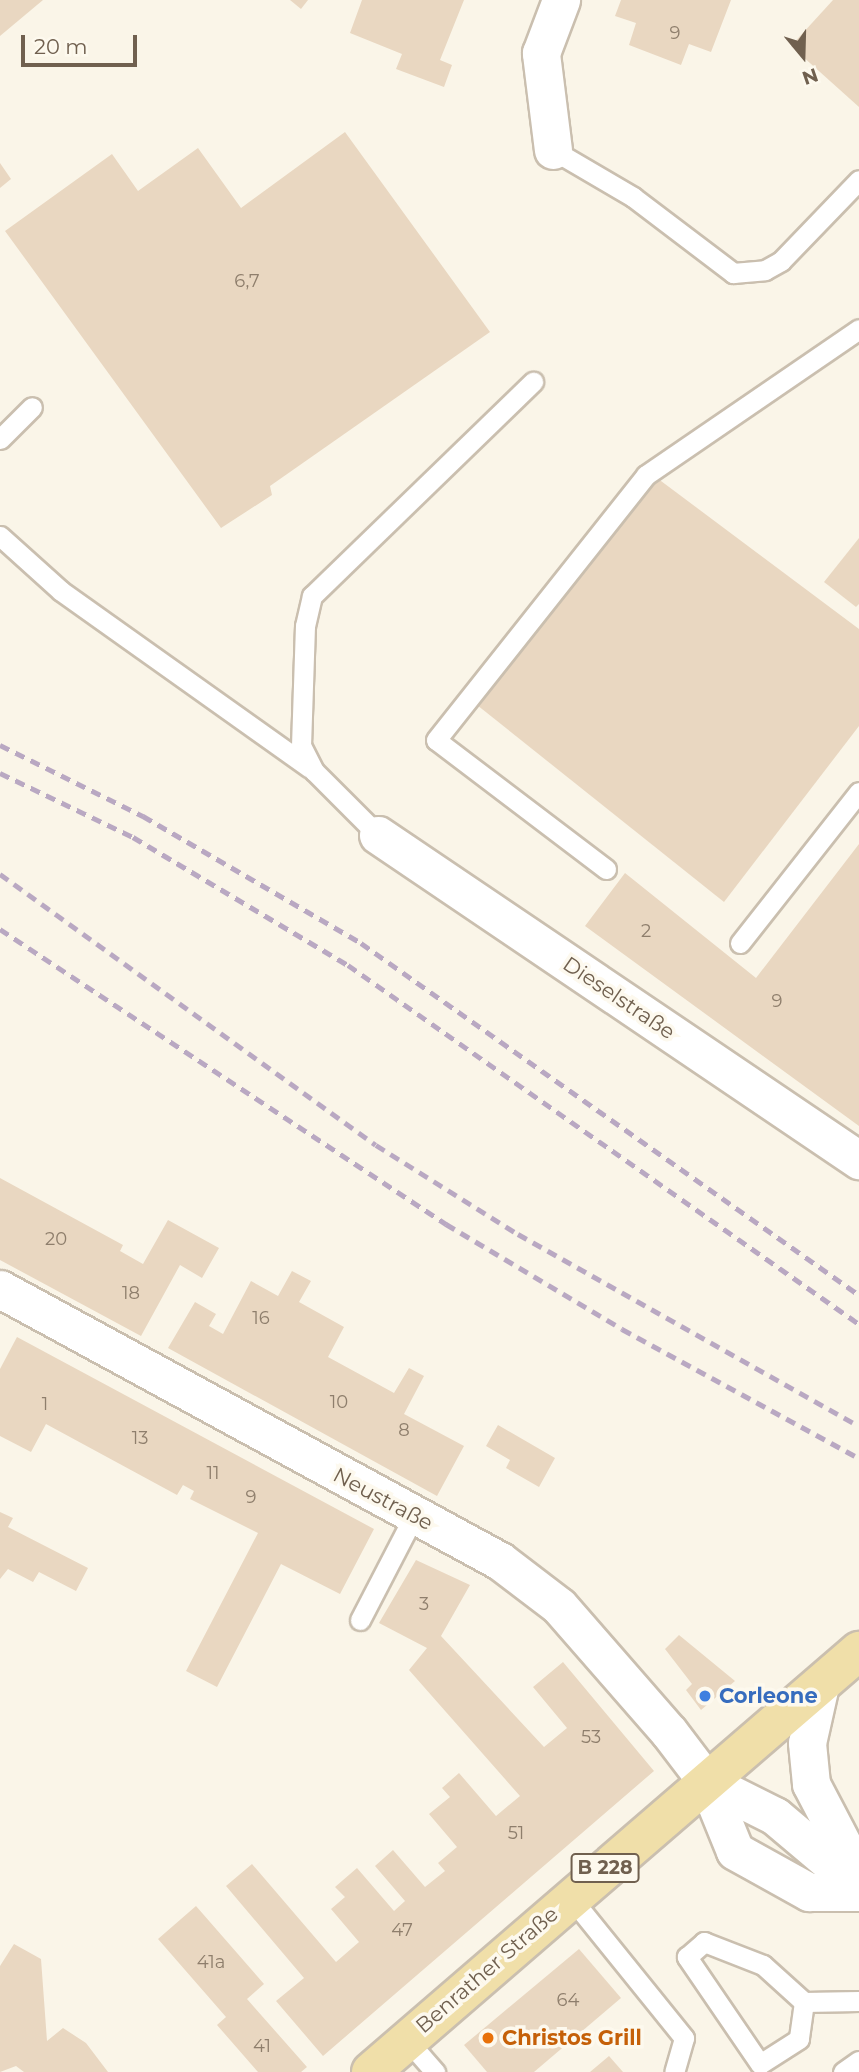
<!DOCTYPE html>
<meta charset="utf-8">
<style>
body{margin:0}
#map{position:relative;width:859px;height:2072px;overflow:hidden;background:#faf5e8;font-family:Montserrat,sans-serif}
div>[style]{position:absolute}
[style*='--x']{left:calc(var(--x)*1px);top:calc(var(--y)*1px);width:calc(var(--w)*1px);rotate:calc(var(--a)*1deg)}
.building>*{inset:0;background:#e9d7c1}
.roads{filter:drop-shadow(2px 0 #cabfaf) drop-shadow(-2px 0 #cabfaf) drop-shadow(0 2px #cabfaf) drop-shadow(0 -2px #cabfaf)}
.service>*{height:19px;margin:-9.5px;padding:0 9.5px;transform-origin:9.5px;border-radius:9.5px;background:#fff}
.minor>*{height:37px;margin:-18.5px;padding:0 18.5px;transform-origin:18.5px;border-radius:18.5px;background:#fff}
.primary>*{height:38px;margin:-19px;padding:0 19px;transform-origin:19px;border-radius:19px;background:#f0dfa9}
.rail>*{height:5px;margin-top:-2.5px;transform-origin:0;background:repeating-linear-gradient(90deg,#b9a8c2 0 10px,transparent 0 17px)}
.dots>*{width:19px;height:19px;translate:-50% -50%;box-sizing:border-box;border:4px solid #fdf9ee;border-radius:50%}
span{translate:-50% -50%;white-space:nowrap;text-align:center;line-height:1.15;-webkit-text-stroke:7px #fdf9ee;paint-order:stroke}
.number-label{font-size:18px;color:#8e7e6c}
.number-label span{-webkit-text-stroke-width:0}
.shield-label span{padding:2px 5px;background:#fdf9ee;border:2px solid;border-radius:5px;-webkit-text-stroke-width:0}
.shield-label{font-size:19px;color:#70604f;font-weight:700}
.street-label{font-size:21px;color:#70604f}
.shop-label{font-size:21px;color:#366cbe;font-weight:700}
.left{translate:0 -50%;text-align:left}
.food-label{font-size:21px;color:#c56008;font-weight:700}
.north{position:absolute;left:768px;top:21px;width:70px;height:70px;-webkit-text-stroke:5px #fdf9ee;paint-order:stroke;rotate:161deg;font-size:19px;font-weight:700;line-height:28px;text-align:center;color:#70604f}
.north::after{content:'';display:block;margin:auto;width:24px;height:32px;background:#70604f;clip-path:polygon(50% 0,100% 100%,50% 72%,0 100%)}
.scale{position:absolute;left:21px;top:35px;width:116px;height:32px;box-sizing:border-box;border:4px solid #70604f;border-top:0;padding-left:9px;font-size:21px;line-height:24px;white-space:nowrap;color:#70604f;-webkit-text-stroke:5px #fdf9ee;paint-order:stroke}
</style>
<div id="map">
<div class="building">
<i style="clip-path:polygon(0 0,43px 0,0 36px)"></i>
<i style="clip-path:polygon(290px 0,308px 0,301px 9px)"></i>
<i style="clip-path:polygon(362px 0,464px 0,440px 60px,452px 65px,444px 87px,396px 69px,402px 54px,350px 33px)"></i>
<i style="clip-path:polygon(621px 0,731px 0,711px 52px,689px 44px,681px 65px,629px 45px,636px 23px,615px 16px)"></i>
<i style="clip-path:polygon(833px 0,859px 0,859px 107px,791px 46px)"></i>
<i style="clip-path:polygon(345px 132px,490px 332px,270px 486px,272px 495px,221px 528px,5px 231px,112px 154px,138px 191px,198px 148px,241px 208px)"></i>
<i style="clip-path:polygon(0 163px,11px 179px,0 188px)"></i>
<i style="clip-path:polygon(657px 478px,859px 629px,859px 726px,724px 902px,477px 705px)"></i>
<i style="clip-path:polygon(859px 538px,859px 604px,856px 607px,824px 582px)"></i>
<i style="clip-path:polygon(859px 844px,859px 1126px,585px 926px,625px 873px,756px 978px)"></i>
<i style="clip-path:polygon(0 1178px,123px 1245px,120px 1251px,143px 1264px,168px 1220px,219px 1248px,202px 1278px,180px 1265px,141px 1336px,0 1260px)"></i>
<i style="clip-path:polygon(292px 1271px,311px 1281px,299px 1302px,344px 1327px,328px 1357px,394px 1393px,409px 1368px,424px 1376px,404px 1414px,464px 1446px,437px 1496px,168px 1348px,195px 1302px,216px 1314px,209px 1326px,223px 1334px,251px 1281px,278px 1296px)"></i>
<i style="clip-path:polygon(17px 1337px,374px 1529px,340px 1594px,281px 1564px,217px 1687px,186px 1671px,258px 1533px,190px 1499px,194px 1491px,183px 1485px,177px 1495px,46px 1424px,31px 1452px,0 1436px,0 1369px)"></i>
<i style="clip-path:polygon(498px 1425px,555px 1458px,539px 1487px,506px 1468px,510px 1460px,486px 1446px)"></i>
<i style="clip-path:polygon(0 1512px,13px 1518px,8px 1527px,88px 1568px,76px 1591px,39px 1572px,33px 1582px,8px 1569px,0 1579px)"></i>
<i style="clip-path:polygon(416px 1560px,470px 1585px,441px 1636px,544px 1747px,567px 1728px,533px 1687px,563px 1662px,654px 1771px,323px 2056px,276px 2001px,304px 1978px,226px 1886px,252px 1864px,336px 1962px,359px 1942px,331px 1909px,345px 1897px,335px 1887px,357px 1868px,394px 1911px,405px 1901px,375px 1866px,393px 1850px,425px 1887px,445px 1871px,438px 1863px,457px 1847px,429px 1814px,450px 1797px,442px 1788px,459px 1773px,496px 1816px,520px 1796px,409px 1670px,427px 1648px,379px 1623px)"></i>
<i style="clip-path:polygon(679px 1635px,735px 1681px,701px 1710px,686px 1690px,692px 1684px,665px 1649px)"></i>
<i style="clip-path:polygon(196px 1906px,264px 1984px,247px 1999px,307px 2067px,301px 2072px,258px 2072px,217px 2025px,226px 2017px,158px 1939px)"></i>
<i style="clip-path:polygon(14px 1944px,41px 1959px,47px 2041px,63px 2028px,86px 2043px,108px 2072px,24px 2072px,16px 2066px,0 2072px,0 1966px)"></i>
<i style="clip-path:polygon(579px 1949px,621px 1998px,534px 2072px,487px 2072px,464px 2045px)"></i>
<i style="clip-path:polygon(609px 2056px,623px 2072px,590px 2072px)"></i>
</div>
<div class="roads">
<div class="service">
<i style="--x:553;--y:150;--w:93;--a:30.4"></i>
<i style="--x:633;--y:197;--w:126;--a:37.2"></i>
<i style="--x:733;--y:273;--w:32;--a:-5"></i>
<i style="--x:765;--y:270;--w:18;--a:-29"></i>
<i style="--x:781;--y:261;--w:112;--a:-46.1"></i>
<i style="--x:0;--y:439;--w:45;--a:-45"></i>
<i style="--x:0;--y:536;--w:82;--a:42"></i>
<i style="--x:61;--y:591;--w:305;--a:35.4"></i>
<i style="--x:378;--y:835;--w:91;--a:-135"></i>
<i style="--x:314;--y:771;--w:28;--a:-117"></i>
<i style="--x:301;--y:746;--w:120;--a:-88.1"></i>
<i style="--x:305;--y:626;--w:31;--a:-77"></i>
<i style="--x:312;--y:596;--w:308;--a:-44.1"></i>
<i style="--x:606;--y:869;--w:213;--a:-142.8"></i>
<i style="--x:436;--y:740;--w:338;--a:-51.6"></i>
<i style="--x:646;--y:475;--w:258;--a:-34.4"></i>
<i style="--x:740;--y:943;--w:192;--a:-51.8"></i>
<i style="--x:360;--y:1620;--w:117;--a:-62.6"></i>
<i style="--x:571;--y:1898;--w:180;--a:51.1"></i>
<i style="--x:684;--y:2038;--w:35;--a:106"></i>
<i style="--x:804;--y:2002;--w:37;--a:98"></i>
<i style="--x:799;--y:2039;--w:46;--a:147.3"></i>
<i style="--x:760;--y:2064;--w:130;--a:-124.3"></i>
<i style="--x:687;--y:1957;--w:23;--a:-41"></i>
<i style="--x:704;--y:1942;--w:63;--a:21.3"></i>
<i style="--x:763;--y:1965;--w:55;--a:42.1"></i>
<i style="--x:804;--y:2002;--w:55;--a:-1"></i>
<i style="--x:407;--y:2040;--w:43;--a:48.8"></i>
<i style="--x:843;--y:2072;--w:19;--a:-35"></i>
</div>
<div class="minor">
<i style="--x:553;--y:150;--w:98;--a:-97.1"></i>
<i style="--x:541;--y:53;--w:57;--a:-69.3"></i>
<i style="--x:378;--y:835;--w:581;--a:34.05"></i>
<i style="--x:0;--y:1289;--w:569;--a:28.55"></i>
<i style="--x:500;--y:1561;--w:74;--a:37.3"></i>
<i style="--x:559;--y:1606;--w:167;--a:48.9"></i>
<i style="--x:669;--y:1732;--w:63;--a:52.8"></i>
<i style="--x:707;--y:1782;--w:74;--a:67.9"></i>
<i style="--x:735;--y:1851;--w:85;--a:29"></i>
<i style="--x:809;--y:1892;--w:50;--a:0"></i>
<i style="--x:820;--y:1685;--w:59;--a:102.6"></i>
<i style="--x:807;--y:1743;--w:41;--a:84.4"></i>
<i style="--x:811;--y:1784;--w:104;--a:62.4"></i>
<i style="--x:707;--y:1782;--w:76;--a:26.6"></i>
<i style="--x:775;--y:1816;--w:101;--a:40.2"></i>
</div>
<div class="primary">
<i style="--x:371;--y:2072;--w:645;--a:-40.78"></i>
</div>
</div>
<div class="rail">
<i style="--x:0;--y:745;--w:160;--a:26.4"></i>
<i style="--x:143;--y:816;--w:252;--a:30.2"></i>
<i style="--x:361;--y:943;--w:610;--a:35.25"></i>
<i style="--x:0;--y:773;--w:148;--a:25.7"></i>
<i style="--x:133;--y:837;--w:250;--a:30.8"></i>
<i style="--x:348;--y:965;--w:625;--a:35.09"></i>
<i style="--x:0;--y:874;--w:463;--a:35.8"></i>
<i style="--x:376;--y:1145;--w:168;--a:32.1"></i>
<i style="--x:518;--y:1234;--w:391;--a:29.4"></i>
<i style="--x:0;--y:929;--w:535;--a:33.48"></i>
<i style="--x:446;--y:1224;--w:205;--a:30.8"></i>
<i style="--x:622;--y:1329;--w:270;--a:28.6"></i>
</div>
<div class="dots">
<i style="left:705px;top:1696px;background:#3f7fe0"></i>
<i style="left:488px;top:2038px;background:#e8710a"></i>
</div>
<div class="number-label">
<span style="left:675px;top:33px">9</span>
<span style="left:247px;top:281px">6,7</span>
<span style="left:646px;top:931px">2</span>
<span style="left:777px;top:1001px">9</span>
<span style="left:56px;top:1239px">20</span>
<span style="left:131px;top:1293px">18</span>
<span style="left:261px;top:1318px">16</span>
<span style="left:339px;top:1402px">10</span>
<span style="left:45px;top:1404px">1</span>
<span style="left:404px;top:1430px">8</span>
<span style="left:140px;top:1438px">13</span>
<span style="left:213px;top:1473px">11</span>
<span style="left:251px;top:1497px">9</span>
<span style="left:424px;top:1604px">3</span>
<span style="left:591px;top:1737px">53</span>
<span style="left:516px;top:1833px">51</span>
<span style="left:402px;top:1930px">47</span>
<span style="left:211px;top:1962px">41a</span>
<span style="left:568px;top:2000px">64</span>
<span style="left:262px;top:2046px">41</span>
</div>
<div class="shield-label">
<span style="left:605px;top:1868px">B 228</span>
</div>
<div class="street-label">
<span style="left:619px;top:998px;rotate:34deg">Dieselstraße</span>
<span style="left:383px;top:1499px;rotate:28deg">Neustraße</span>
<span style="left:487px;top:1970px;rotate:-41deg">Benrather Straße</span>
</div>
<div class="shop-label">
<span class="left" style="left:719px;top:1696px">Corleone</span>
</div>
<div class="food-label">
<span class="left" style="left:502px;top:2038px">Christos Grill</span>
</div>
<div class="north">N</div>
<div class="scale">20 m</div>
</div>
